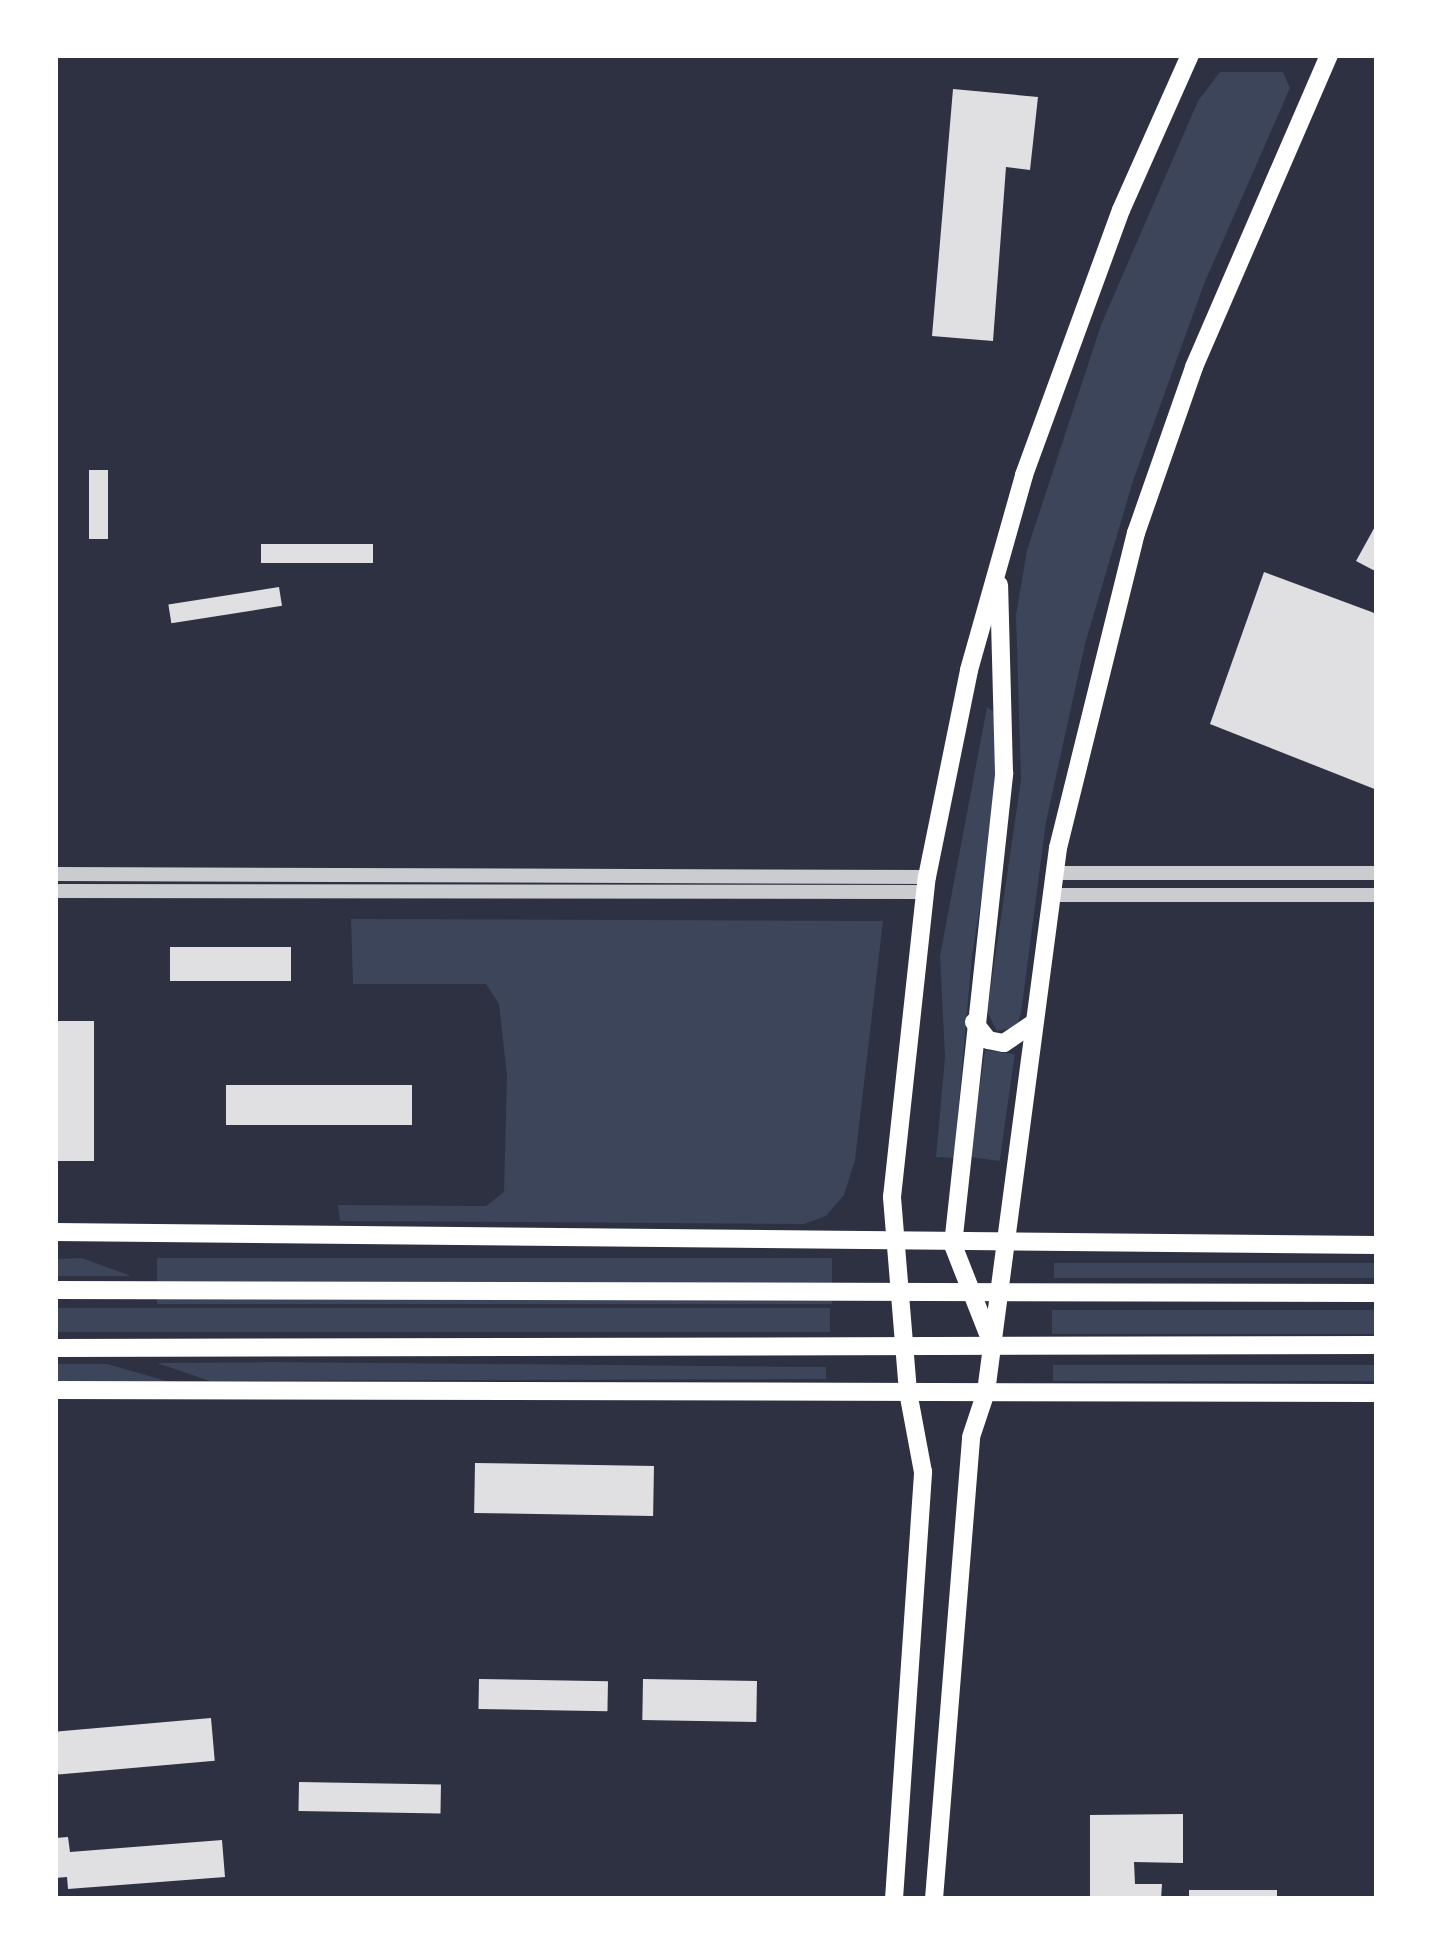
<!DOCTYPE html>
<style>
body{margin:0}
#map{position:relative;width:1432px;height:1954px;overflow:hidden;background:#2d3142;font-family:"Roboto Condensed",sans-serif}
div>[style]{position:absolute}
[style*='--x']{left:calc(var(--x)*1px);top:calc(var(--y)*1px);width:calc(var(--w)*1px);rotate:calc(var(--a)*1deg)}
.green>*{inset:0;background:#3c4559;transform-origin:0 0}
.building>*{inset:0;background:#e0e0e3;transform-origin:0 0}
.tertiary>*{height:14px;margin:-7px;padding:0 7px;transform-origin:7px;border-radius:7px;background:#caccd0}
.trunk>*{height:18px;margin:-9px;padding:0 9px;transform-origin:9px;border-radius:9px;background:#fff}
span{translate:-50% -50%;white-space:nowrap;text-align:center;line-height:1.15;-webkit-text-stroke:8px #fff;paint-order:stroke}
.frame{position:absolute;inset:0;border:58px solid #fff;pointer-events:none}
</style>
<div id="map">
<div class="green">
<i style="clip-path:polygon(1220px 72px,1283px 72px,1290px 88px,1204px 284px,1133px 481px,1085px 644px,1046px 822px,1021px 1013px,1016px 1027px,997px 1031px,987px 1012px,1021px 780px,1016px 615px,1027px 550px,1101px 325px,1198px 101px)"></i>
<i style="clip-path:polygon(987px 707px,994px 712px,998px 793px,972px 956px,954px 1158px,936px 1157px,945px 1057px,940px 956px)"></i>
<i style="clip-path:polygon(351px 919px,883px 921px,855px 1160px,844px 1195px,826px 1216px,804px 1224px,340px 1221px,338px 1205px,486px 1206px,504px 1192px,507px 1076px,499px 1004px,486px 984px,353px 984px)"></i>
<i style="left:985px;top:1050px;width:30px;height:108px;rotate:8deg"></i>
<i style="clip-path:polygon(82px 1258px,131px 1276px,55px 1276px,55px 1259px)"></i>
<i style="left:157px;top:1258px;width:675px;height:46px"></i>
<i style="left:1377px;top:1263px;width:15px;height:323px;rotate:90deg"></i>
<i style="left:55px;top:1308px;width:775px;height:24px"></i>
<i style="left:1377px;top:1310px;width:24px;height:325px;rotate:90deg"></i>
<i style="clip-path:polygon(157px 1363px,273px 1362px,826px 1367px,826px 1379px,210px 1381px)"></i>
<i style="clip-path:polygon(55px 1364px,107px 1364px,170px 1382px,55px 1381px)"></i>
<i style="left:1377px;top:1365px;width:16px;height:324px;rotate:90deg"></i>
</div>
<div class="building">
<i style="clip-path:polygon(953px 89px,1038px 97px,1030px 170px,1006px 167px,993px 341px,932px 336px)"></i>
<i style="left:89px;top:470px;width:19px;height:69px"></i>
<i style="clip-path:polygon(1377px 523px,1377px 572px,1356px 561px)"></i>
<i style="left:261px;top:544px;width:112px;height:19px"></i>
<i style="clip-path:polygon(1264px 572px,1377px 614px,1377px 790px,1210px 724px)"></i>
<i style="left:279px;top:587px;width:19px;height:112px;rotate:81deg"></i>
<i style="left:291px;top:947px;width:34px;height:121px;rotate:90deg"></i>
<i style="left:55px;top:1021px;width:39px;height:140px"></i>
<i style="left:226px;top:1085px;width:186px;height:40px"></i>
<i style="left:475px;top:1463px;width:179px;height:50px;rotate:1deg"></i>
<i style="left:479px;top:1679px;width:129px;height:30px;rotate:1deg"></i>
<i style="left:643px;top:1679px;width:114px;height:41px;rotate:1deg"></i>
<i style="left:211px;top:1718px;width:43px;height:157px;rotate:85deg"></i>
<i style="left:299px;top:1782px;width:142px;height:29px;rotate:1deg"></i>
<i style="clip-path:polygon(1183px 1814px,1183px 1863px,1134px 1862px,1135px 1884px,1162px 1884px,1161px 1899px,1090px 1899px,1090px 1815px)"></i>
<i style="clip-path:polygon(68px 1837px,70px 1852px,222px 1840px,225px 1877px,68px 1889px,67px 1877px,55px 1878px,55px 1838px)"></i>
<i style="left:1189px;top:1890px;width:88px;height:9px"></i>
</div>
<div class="tertiary">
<i style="--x:1055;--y:873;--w:322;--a:0"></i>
<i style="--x:55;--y:874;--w:872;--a:0.2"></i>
<i style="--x:55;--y:891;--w:870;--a:0.07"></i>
<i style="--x:1052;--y:895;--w:325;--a:0"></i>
</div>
<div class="trunk">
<i style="--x:974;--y:1022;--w:23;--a:52"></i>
<i style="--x:988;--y:1040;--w:16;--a:11"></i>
<i style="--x:1004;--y:1043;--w:36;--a:-34"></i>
<i style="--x:55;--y:1232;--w:1322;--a:0.56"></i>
<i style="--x:55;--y:1290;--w:1322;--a:0.13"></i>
<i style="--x:990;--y:1339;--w:101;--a:-111.5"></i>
<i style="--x:953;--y:1245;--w:475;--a:-83.8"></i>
<i style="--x:1004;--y:773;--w:188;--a:-91.5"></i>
<i style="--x:55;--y:1348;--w:1322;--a:-0.13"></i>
<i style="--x:55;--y:1390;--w:1322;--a:0.13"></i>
<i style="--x:894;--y:1899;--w:428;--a:-86.1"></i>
<i style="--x:923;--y:1472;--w:81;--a:-100.6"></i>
<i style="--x:908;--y:1392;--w:196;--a:-94.7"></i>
<i style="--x:892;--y:1197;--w:322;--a:-83.8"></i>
<i style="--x:927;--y:877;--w:211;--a:-78.5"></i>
<i style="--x:969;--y:670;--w:203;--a:-74.2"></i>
<i style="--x:1024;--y:475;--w:282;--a:-69.9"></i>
<i style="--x:1121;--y:210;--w:170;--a:-66"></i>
<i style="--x:934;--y:1899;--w:463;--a:-85.4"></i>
<i style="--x:971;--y:1437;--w:47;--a:-71.6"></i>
<i style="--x:986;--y:1392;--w:549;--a:-82.46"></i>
<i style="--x:1058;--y:848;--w:325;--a:-76.1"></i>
<i style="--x:1136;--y:533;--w:176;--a:-70.7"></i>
<i style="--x:1194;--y:367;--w:340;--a:-66.6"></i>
</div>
<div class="frame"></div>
</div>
